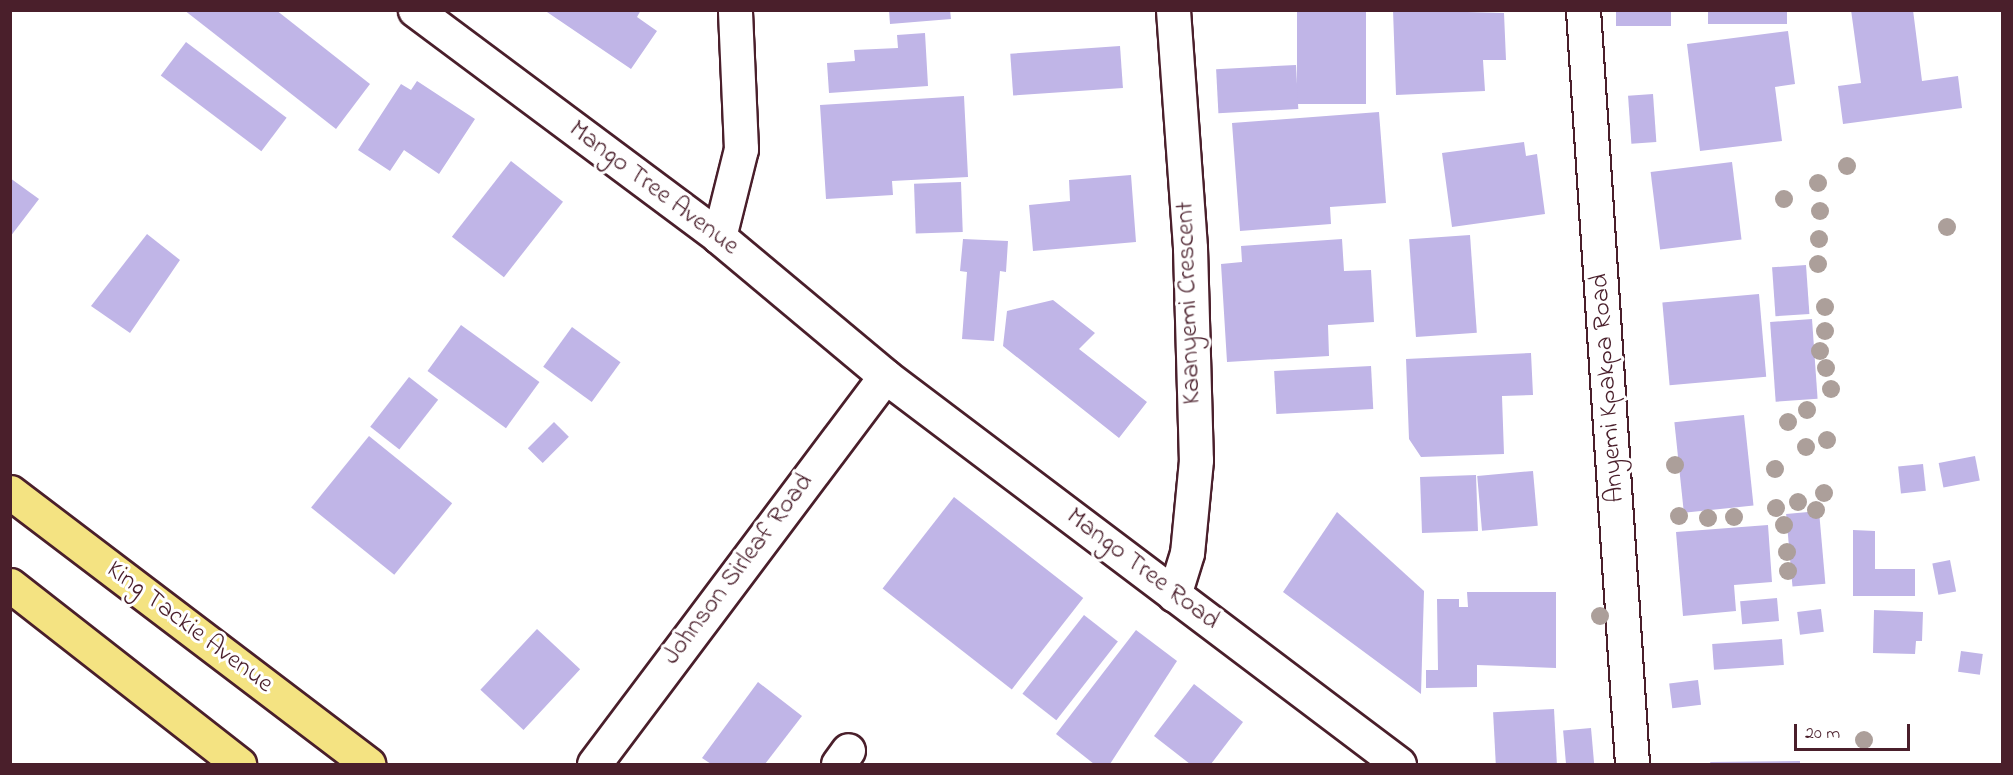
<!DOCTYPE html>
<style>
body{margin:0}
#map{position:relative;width:2013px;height:775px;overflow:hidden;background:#fff;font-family:"Indie Flower",sans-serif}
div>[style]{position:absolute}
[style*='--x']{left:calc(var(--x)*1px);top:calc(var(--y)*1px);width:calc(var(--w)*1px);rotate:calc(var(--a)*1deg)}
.building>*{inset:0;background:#c0b5e7;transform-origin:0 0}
.roads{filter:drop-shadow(2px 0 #4a1f2b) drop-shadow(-2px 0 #4a1f2b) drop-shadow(0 2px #4a1f2b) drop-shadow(0 -2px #4a1f2b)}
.minor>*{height:33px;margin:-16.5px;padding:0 16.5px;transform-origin:16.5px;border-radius:16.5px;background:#fff}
.major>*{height:33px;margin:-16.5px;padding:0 16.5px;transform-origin:16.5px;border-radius:16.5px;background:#f4e382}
.trees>*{width:18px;height:18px;margin:-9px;border-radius:50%;background:#ac9f9a}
span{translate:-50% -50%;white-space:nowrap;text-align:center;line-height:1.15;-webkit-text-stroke:6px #fff;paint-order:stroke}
.street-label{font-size:26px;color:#4a1f2b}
.frame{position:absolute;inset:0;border:12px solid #4a1f2b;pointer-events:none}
.scale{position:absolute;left:1794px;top:724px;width:116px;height:27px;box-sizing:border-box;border:3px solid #4a1f2b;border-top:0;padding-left:8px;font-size:18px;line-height:21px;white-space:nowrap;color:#4a1f2b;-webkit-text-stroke:4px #fff;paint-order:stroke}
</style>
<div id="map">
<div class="building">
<i style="clip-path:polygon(184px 10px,276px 10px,370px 84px,336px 129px)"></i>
<i style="clip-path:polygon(544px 10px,641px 10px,637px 17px,657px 31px,631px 69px)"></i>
<i style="clip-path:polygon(889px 10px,950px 10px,951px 19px,890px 24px)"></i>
<i style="left:1297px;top:10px;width:69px;height:94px"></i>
<i style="clip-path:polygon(1393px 10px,1504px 13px,1506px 60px,1483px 60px,1485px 91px,1396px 95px)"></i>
<i style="left:1616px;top:10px;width:55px;height:16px"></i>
<i style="left:1708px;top:10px;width:79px;height:14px"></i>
<i style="clip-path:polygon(1851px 10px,1913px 10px,1922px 81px,1958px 76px,1962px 108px,1843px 124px,1838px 86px,1861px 83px)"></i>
<i style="clip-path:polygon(1788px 31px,1795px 84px,1775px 87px,1782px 141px,1700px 151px,1687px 44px)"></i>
<i style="clip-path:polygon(925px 33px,928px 86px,829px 93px,827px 63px,855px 61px,854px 50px,898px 48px,897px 35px)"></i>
<i style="left:186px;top:42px;width:126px;height:42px;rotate:37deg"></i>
<i style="left:1120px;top:46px;width:42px;height:110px;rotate:86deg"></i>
<i style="left:1296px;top:65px;width:44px;height:80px;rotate:87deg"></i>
<i style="clip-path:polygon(417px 81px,475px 119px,439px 174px,404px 150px,390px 171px,358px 150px,401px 84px,411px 90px)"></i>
<i style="left:1653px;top:94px;width:48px;height:25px;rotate:86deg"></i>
<i style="clip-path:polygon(964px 96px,968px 177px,892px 181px,893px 195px,826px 199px,820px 105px)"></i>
<i style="clip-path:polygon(1379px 112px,1386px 203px,1330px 207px,1331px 224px,1240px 231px,1232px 123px)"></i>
<i style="clip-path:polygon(1524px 142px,1526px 156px,1537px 154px,1545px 214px,1452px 227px,1442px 153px)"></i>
<i style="left:511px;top:161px;width:66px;height:96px;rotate:38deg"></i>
<i style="left:1732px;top:162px;width:78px;height:82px;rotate:83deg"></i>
<i style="clip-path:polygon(1131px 175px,1136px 242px,1033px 251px,1029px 205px,1070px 201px,1069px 180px)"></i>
<i style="clip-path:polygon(10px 178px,39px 199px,10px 237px)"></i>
<i style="left:961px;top:182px;width:50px;height:47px;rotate:88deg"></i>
<i style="clip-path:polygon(147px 234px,180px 260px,130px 333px,91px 306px)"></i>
<i style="left:1470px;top:235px;width:98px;height:61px;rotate:86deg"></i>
<i style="clip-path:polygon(963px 239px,1008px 241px,1006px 272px,1000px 271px,994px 341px,962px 339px,967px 272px,960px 271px)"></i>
<i style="clip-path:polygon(1342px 239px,1344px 271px,1371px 270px,1374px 322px,1328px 325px,1329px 356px,1227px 362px,1221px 264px,1242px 262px,1241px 246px)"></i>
<i style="left:1806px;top:265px;width:49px;height:34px;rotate:86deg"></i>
<i style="left:1759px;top:294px;width:83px;height:97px;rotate:85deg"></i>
<i style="clip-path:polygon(1053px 300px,1095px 333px,1079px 349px,1147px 402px,1119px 438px,1003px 346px,1007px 311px)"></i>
<i style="left:1812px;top:319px;width:80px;height:42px;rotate:86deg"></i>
<i style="left:461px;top:325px;width:97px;height:57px;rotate:36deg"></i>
<i style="left:572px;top:327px;width:60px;height:49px;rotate:36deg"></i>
<i style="clip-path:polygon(1531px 353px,1533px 395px,1502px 396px,1504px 454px,1421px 457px,1409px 439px,1406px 359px)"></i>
<i style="left:1371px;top:366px;width:43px;height:97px;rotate:87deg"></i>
<i style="left:409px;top:377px;width:37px;height:63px;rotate:38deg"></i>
<i style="left:1744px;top:415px;width:91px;height:70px;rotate:84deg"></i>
<i style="left:554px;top:422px;width:21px;height:37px;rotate:45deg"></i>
<i style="left:369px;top:436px;width:107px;height:92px;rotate:39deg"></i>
<i style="left:1975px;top:456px;width:25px;height:37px;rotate:79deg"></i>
<i style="left:1923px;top:464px;width:27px;height:25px;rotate:84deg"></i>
<i style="left:1533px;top:471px;width:55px;height:56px;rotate:85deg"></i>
<i style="left:1476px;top:475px;width:56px;height:56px;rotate:88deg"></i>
<i style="left:954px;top:497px;width:164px;height:116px;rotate:38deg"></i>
<i style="left:1819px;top:511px;width:73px;height:33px;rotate:85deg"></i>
<i style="clip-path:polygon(1337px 512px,1424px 591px,1421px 694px,1283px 592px)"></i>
<i style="clip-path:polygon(1768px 525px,1772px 582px,1734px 585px,1736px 611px,1683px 616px,1676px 532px)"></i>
<i style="clip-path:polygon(1853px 530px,1875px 531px,1875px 569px,1915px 569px,1915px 596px,1853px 596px)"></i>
<i style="left:1950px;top:560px;width:32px;height:18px;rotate:79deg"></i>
<i style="clip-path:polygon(1467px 592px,1556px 592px,1556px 668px,1477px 665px,1477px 687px,1426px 688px,1426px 670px,1438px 670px,1437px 599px,1459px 599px,1459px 607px,1468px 607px)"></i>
<i style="left:1777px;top:598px;width:23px;height:37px;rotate:85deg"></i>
<i style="left:1821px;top:609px;width:23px;height:24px;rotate:83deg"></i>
<i style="clip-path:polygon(1874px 610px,1923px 612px,1922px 641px,1916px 641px,1915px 654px,1873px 653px)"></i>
<i style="left:1084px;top:615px;width:43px;height:100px;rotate:38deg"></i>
<i style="left:537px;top:629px;width:59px;height:83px;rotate:43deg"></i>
<i style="clip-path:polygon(1136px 630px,1177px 661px,1110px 764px,1094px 764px,1056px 734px)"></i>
<i style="left:1782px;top:639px;width:26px;height:70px;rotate:86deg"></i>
<i style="left:1961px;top:651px;width:22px;height:21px;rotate:8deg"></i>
<i style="left:1698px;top:680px;width:25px;height:29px;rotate:83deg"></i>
<i style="clip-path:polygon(758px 682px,802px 716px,765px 764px,711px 764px,702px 758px)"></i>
<i style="clip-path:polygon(1194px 684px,1243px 722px,1211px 764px,1190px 764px,1154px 736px)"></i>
<i style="left:1554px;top:709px;width:55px;height:61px;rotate:87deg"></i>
<i style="left:1591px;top:728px;width:36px;height:28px;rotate:85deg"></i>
<i style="clip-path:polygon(1800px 761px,1800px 764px,1711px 764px,1710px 762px)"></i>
</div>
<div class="roads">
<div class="minor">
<i style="--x:415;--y:10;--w:379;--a:36.7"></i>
<i style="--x:719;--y:237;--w:217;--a:39.9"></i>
<i style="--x:885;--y:376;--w:644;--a:37.05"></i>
<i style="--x:1173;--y:10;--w:239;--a:85.9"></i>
<i style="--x:1190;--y:248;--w:212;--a:88.4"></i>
<i style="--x:1196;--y:460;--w:93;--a:95.5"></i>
<i style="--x:1187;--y:553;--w:44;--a:107.2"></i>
<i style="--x:1583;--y:10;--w:756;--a:86.28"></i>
<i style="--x:719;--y:237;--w:91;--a:-76"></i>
<i style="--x:741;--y:149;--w:139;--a:-92.5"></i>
<i style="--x:594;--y:764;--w:485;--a:-53.1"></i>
<i style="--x:838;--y:764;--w:17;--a:-54"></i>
</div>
<div class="major">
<i style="--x:10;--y:492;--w:450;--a:37.2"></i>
<i style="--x:10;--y:585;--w:291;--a:38"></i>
</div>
</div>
<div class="trees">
<i style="left:1847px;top:166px"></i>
<i style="left:1818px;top:183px"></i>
<i style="left:1784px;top:199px"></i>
<i style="left:1820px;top:211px"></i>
<i style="left:1947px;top:227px"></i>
<i style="left:1819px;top:239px"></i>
<i style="left:1818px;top:264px"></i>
<i style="left:1825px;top:307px"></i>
<i style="left:1825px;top:331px"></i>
<i style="left:1820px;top:351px"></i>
<i style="left:1826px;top:368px"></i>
<i style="left:1831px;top:389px"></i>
<i style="left:1807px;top:410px"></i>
<i style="left:1788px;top:422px"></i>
<i style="left:1827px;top:440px"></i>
<i style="left:1806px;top:447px"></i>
<i style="left:1675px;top:465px"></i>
<i style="left:1775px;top:469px"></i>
<i style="left:1824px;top:493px"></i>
<i style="left:1798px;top:502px"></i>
<i style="left:1776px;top:508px"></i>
<i style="left:1816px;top:510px"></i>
<i style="left:1679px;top:516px"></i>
<i style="left:1734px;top:517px"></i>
<i style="left:1708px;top:518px"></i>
<i style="left:1784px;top:525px"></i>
<i style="left:1787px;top:552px"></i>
<i style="left:1788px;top:571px"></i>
<i style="left:1600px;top:616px"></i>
<i style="left:1864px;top:740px"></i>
</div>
<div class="street-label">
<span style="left:653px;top:189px;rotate:37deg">Mango Tree Avenue</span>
<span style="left:1190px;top:303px;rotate:-92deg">Kaanyemi Crescent</span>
<span style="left:1609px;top:388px;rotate:-94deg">Anyemi Kpakpa Road</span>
<span style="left:739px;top:570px;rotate:-53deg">Johnson Sirleaf Road</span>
<span style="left:1142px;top:570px;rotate:37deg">Mango Tree Road</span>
<span style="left:189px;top:628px;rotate:37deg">King Tackie Avenue</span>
</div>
<div class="frame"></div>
<div class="scale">20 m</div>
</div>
